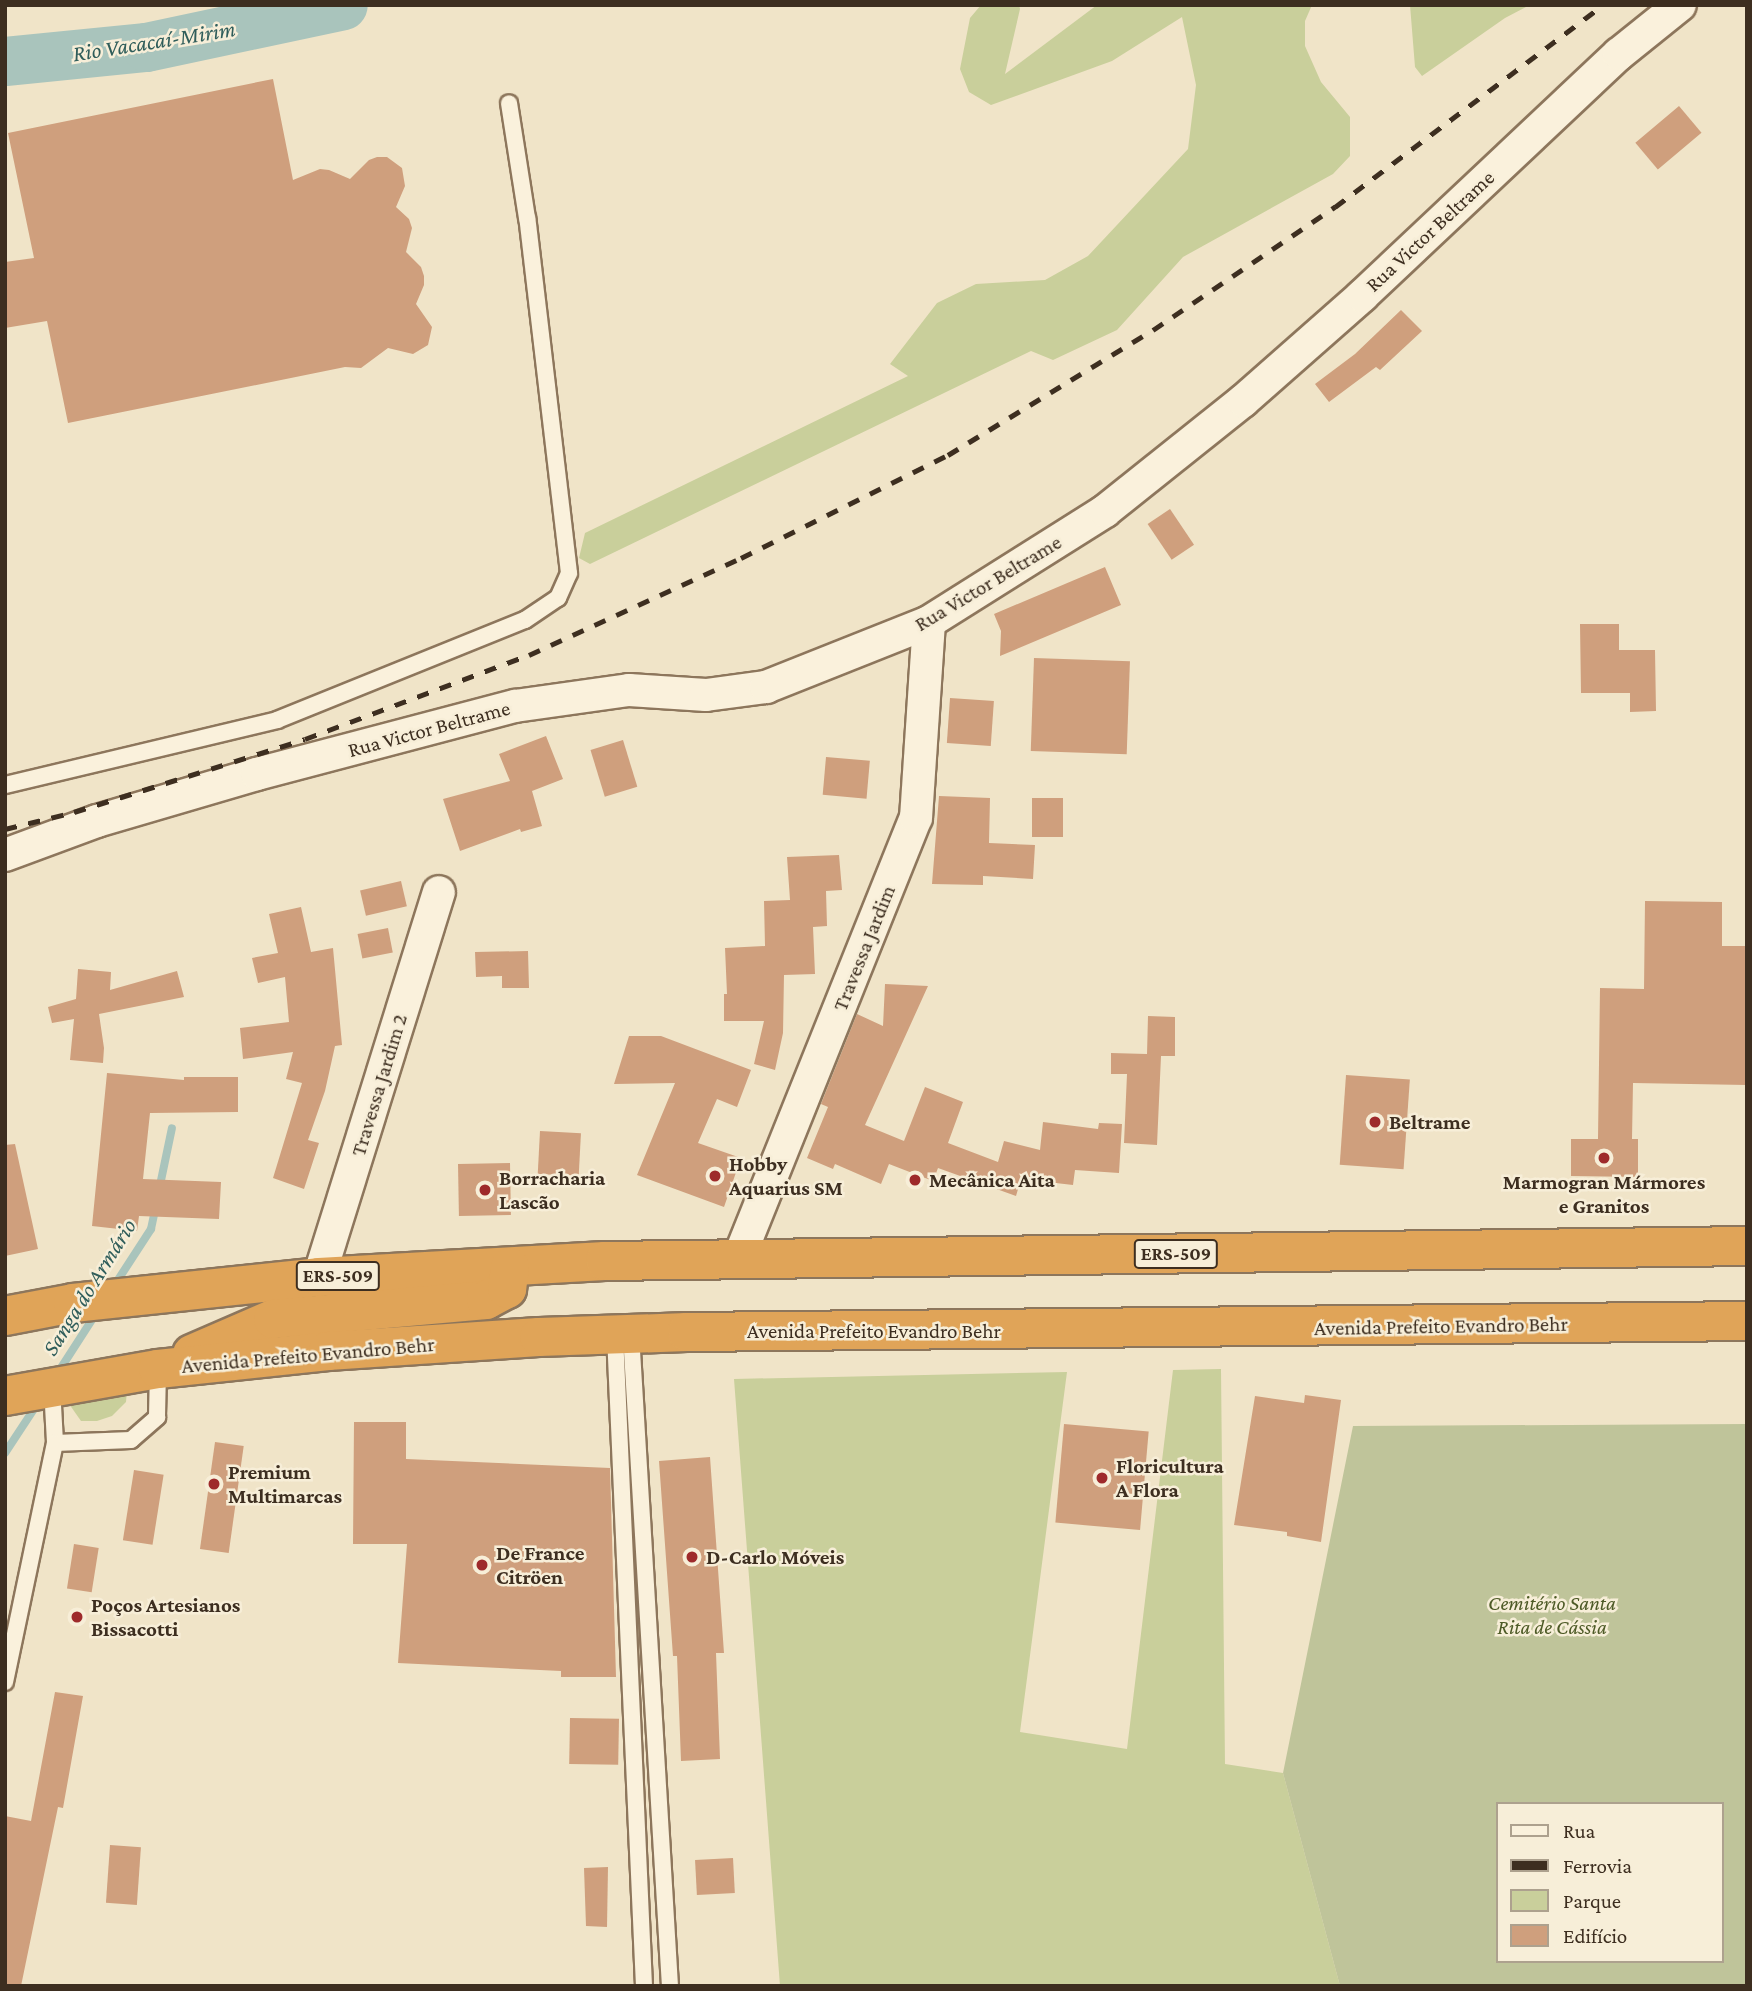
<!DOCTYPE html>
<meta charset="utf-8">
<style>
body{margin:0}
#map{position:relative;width:1752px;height:1991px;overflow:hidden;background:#f0e4c8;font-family:"Crimson Pro",serif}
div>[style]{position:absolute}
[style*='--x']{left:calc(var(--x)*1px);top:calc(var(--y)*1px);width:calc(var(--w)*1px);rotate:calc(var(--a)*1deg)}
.green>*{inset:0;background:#c9cf9b}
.cemetery>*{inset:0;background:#bfc49a}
.stream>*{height:8px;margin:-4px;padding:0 4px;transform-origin:4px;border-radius:4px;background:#a9c4bc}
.river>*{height:49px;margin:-24.5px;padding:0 24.5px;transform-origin:24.5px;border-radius:24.5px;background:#a9c4bc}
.building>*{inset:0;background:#cf9f7d;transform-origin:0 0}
.roads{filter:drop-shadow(2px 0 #8d765c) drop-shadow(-2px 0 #8d765c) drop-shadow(0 2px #8d765c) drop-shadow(0 -2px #8d765c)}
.lane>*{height:16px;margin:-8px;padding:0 8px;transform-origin:8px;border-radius:8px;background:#faf1dc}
.street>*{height:32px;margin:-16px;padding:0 16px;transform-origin:16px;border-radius:16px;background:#faf1dc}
.highway>*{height:38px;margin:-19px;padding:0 19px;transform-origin:19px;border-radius:19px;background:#e0a458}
.rail>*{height:5px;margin-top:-2.5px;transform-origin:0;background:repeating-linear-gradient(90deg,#3d2e20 0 12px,transparent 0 24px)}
.dots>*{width:19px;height:19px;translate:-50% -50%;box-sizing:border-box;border:4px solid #f7eed8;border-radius:50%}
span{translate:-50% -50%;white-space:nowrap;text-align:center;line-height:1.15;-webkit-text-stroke:5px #f7eed8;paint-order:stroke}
.shield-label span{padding:2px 5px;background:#f7eed8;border:2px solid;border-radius:5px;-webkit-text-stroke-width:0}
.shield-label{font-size:19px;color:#3d2e20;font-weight:700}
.street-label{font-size:21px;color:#3d2e20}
.poi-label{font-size:21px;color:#3d2e20;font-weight:700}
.left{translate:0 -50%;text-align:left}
.park-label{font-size:21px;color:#4d5a26;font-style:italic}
.water-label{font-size:23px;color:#2f5d5a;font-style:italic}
.frame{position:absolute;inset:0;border:7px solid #3d2e20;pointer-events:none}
.legend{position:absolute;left:1496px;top:1802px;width:228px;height:161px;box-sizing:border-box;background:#f7eed8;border:2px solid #ada18e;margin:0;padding:9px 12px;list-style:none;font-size:21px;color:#3d2e20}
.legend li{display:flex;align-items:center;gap:14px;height:35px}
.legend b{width:35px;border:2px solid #ada18e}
</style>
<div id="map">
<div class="green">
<i style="clip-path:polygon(981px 5px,1019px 5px,1020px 9px,1005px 74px,1097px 5px,1312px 5px,1305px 21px,1305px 46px,1321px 82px,1350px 117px,1350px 156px,1333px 174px,1183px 257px,1117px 330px,1053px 360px,1031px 351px,590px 564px,579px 558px,585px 533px,908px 376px,890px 364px,937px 303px,976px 284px,1045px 280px,1088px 256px,1188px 149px,1196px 85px,1182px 17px,1112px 61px,991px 105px,969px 92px,960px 69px,970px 18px)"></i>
<i style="clip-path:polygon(1410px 5px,1530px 5px,1505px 18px,1422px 76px,1415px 67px)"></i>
<i style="clip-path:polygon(1221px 1369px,1225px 1764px,1283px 1773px,1340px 1986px,780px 1986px,734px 1379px,1067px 1372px,1020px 1732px,1127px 1749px,1173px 1370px)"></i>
<i style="clip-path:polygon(127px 1390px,126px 1402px,112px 1416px,97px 1421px,81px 1421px,67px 1401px)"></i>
</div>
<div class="cemetery">
<i style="clip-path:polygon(evenodd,1747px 1424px,1747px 1986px,1340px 1986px,1283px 1773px,1353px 1426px,1747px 1424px,1498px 1804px,1722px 1804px,1722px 1961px,1498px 1961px,1498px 1804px)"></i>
</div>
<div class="stream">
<i style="--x:159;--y:1190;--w:63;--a:-78.2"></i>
<i style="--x:114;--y:1286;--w:68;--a:-57"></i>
<i style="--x:151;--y:1229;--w:24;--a:-78"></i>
<i style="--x:57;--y:1374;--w:74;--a:-57.2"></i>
<i style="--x:5;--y:1453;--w:60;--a:-56.6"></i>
</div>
<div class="river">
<i style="--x:5;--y:61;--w:142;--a:-5.7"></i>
<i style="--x:146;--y:47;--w:201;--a:-12"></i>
</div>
<div class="building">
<i style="clip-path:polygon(273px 79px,293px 180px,320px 169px,329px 170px,350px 179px,369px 160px,377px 157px,387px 157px,402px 168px,405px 186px,396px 207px,409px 219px,412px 228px,406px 252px,421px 267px,424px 276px,424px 285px,416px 304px,432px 327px,428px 345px,413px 354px,388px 348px,361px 368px,345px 367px,68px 423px,47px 321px,5px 328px,5px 262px,34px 258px,8px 133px)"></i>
<i style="left:1679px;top:106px;width:35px;height:57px;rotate:50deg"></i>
<i style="clip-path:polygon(1401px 310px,1422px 331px,1380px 370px,1376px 367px,1329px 402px,1315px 384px,1355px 354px)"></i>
<i style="left:1170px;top:509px;width:43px;height:27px;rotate:56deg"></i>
<i style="clip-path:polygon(1105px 567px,1121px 605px,1000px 656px,1001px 631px,994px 614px)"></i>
<i style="clip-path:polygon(1580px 624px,1619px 624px,1619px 650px,1655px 650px,1656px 711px,1630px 712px,1630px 693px,1581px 693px)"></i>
<i style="left:1034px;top:658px;width:96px;height:93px;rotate:2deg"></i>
<i style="left:950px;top:698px;width:44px;height:45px;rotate:4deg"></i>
<i style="clip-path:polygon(546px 736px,563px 779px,532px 791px,542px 826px,521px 832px,520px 829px,460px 851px,443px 799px,510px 781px,499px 754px)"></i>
<i style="left:623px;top:740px;width:49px;height:34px;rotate:73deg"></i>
<i style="left:826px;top:757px;width:44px;height:38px;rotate:5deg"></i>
<i style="clip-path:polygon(939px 796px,990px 798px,989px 843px,1035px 845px,1033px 879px,983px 876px,983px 885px,932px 884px)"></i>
<i style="left:1032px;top:798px;width:31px;height:39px"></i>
<i style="clip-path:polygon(839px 855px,842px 890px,826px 891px,827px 926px,813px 927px,815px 974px,784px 975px,783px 1033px,775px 1070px,754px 1064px,764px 1021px,724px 1021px,724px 994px,727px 994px,725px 948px,765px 946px,764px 901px,790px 900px,787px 857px)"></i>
<i style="left:401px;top:881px;width:26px;height:42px;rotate:77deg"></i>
<i style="clip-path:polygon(1645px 901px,1722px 902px,1722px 946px,1747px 946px,1747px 1085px,1633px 1083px,1632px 1139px,1638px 1139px,1638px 1177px,1571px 1176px,1571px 1139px,1598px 1139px,1600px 988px,1644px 989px)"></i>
<i style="clip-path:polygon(301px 907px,311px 952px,333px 948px,342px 1045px,335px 1046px,325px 1091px,308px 1140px,319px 1143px,304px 1189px,273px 1178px,302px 1083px,286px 1079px,293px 1052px,243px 1059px,240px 1028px,289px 1022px,285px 977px,258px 983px,252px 958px,278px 953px,269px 914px)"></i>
<i style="left:388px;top:928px;width:25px;height:31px;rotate:79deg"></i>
<i style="clip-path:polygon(528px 951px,529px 988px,502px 988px,502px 976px,476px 977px,475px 952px)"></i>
<i style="clip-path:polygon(78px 969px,111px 972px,110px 990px,177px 971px,184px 997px,99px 1014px,104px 1048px,103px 1063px,70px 1060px,74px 1019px,52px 1023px,48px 1007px,76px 999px)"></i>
<i style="clip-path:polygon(885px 984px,928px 986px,865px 1125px,904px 1141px,925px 1087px,963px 1102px,948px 1143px,998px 1162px,1004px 1141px,1040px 1150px,1043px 1122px,1098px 1129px,1099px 1123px,1122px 1124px,1119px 1173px,1075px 1170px,1073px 1185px,1021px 1179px,1016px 1196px,938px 1168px,933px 1181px,889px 1164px,881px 1184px,835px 1164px,833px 1169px,807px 1158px,828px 1107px,821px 1104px,857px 1014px,883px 1026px)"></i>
<i style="clip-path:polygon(1148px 1016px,1175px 1017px,1175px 1056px,1161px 1056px,1157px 1145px,1124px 1143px,1127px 1074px,1111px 1074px,1111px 1053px,1147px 1054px)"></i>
<i style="clip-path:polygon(629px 1036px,661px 1036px,751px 1070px,737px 1107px,717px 1099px,698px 1143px,741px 1158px,724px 1207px,637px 1175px,675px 1083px,614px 1084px)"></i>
<i style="clip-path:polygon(107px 1073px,184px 1080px,184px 1077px,238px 1077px,238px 1112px,150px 1113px,143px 1179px,221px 1182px,219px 1219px,139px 1216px,137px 1231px,92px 1226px)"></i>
<i style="left:1346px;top:1075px;width:64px;height:90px;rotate:4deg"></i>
<i style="left:540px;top:1131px;width:41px;height:43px;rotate:3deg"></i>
<i style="clip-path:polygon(15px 1144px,38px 1249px,5px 1256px,5px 1145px)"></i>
<i style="left:510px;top:1163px;width:52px;height:52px;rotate:89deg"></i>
<i style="clip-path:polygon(1305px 1395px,1341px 1400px,1321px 1542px,1287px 1536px,1287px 1532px,1234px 1525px,1255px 1396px,1304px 1403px)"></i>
<i style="clip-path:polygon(354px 1422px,406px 1422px,406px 1459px,610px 1468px,616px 1677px,561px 1677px,561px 1671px,398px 1663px,407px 1544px,353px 1544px)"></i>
<i style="left:1064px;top:1424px;width:85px;height:99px;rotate:5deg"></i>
<i style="left:215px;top:1442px;width:29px;height:108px;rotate:8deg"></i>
<i style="clip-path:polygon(710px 1457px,724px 1653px,716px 1653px,720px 1759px,681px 1761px,677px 1656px,673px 1656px,659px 1461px)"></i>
<i style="left:134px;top:1470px;width:30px;height:71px;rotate:9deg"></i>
<i style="left:74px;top:1544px;width:25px;height:45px;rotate:9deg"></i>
<i style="clip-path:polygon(55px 1692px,83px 1696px,63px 1808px,58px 1807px,21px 1986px,5px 1986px,5px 1816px,31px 1821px)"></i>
<i style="left:570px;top:1718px;width:49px;height:46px;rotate:1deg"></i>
<i style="left:110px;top:1845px;width:31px;height:58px;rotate:4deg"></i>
<i style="left:733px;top:1858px;width:35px;height:38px;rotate:87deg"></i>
<i style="clip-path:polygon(608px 1867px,607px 1927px,586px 1926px,584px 1868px)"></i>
</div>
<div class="roads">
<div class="lane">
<i style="--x:5;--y:785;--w:280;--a:-13.4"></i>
<i style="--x:277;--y:720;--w:267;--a:-22"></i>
<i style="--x:525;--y:620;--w:40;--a:-34"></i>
<i style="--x:558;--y:598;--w:27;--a:-66"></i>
<i style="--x:569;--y:573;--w:357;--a:-96.7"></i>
<i style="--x:527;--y:218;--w:116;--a:-98.9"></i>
<i style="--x:631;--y:1334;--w:653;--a:86.58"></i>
<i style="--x:615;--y:1335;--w:652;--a:87.45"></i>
<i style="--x:52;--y:1387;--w:56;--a:86.9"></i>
<i style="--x:55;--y:1443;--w:76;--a:-2.3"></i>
<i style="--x:131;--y:1440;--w:35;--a:-41"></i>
<i style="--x:157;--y:1417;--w:48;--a:-88.8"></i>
<i style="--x:5;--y:1682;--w:244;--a:-78.2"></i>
</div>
<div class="street">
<i style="--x:5;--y:855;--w:98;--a:-20.3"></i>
<i style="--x:97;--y:821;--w:167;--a:-16.4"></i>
<i style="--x:257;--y:774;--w:267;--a:-14.8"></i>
<i style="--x:515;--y:706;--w:115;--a:-8"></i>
<i style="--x:629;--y:690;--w:77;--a:3.7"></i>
<i style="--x:706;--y:695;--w:61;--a:-7.6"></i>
<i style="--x:766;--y:687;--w:175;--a:-21.7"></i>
<i style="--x:929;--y:622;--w:208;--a:-32.2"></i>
<i style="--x:1105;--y:511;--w:176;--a:-38.6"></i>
<i style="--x:1243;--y:401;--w:159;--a:-41.4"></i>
<i style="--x:1362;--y:296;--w:353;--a:-43.3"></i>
<i style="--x:1619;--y:54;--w:78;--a:-38.8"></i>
<i style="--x:738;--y:1260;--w:476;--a:-68.1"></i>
<i style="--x:916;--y:818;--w:196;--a:-86.2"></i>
<i style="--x:319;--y:1277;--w:403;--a:-72.7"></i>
</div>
<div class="highway">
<i style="--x:5;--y:1316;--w:69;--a:-10.8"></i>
<i style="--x:73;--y:1303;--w:247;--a:-6"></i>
<i style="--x:319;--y:1277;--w:286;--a:-3.2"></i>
<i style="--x:605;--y:1261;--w:1142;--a:-0.75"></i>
<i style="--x:192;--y:1354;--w:88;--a:-23.4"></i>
<i style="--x:273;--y:1319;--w:214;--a:-5.1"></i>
<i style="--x:486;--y:1300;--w:24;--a:-28"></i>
<i style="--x:507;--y:1289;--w:22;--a:-82"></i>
<i style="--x:5;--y:1396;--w:155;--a:-10"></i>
<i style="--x:158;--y:1369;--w:171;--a:-6"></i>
<i style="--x:328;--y:1351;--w:211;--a:-3.8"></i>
<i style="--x:539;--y:1337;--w:148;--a:-1.9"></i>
<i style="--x:687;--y:1332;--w:1060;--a:-0.59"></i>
</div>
</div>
<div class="rail">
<i style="--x:5;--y:829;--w:71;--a:-13.8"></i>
<i style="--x:74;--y:812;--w:242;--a:-17.5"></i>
<i style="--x:305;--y:739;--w:239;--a:-20.6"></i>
<i style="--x:529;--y:655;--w:233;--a:-24.6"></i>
<i style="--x:741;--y:558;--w:231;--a:-26.5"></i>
<i style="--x:948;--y:455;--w:240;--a:-31.4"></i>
<i style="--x:1153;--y:330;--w:220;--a:-34.1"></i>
<i style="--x:1335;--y:207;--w:336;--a:-37"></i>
</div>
<div class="dots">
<i style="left:1375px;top:1122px;background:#9e2a2b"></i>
<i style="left:1604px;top:1158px;background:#9e2a2b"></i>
<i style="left:715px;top:1176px;background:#9e2a2b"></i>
<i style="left:915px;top:1180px;background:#9e2a2b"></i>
<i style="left:485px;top:1190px;background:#9e2a2b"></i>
<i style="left:1102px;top:1478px;background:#9e2a2b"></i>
<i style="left:214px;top:1484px;background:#9e2a2b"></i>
<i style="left:692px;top:1557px;background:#9e2a2b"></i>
<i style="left:482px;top:1565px;background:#9e2a2b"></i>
<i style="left:77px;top:1617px;background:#9e2a2b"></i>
</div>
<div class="shield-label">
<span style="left:1176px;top:1254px">ERS-509</span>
<span style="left:338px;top:1276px">ERS-509</span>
</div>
<div class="street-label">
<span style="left:1430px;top:231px;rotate:-43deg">Rua Victor Beltrame</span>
<span style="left:988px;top:583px;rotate:-31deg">Rua Victor Beltrame</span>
<span style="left:429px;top:729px;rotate:-15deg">Rua Victor Beltrame</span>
<span style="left:864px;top:948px;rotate:-68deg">Travessa Jardim</span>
<span style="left:379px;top:1085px;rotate:-73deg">Travessa Jardim 2</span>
<span style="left:1441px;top:1326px;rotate:-1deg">Avenida Prefeito Evandro Behr</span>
<span style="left:874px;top:1331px">Avenida Prefeito Evandro Behr</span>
<span style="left:308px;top:1355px;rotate:-5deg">Avenida Prefeito Evandro Behr</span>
</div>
<div class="poi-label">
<span class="left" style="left:1389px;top:1122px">Beltrame</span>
<span class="left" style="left:729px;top:1176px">Hobby<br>Aquarius SM</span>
<span class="left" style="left:499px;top:1190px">Borracharia<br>Lascão</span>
<span class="left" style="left:929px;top:1180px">Mecânica Aita</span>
<span style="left:1604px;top:1194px">Marmogran Mármores<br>e Granitos</span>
<span class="left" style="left:1116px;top:1478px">Floricultura<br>A Flora</span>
<span class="left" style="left:228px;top:1484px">Premium<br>Multimarcas</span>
<span class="left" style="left:496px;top:1565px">De France<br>Citröen</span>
<span class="left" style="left:706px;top:1557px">D-Carlo Móveis</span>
<span class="left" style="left:91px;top:1617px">Poços Artesianos<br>Bissacotti</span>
</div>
<div class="park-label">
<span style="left:1552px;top:1615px">Cemitério Santa<br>Rita de Cássia</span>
</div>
<div class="water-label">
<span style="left:154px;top:41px;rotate:-9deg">Rio Vacacaí-Mirim</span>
<span style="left:89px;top:1287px;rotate:-58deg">Sanga do Armário</span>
</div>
<div class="frame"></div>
<ul class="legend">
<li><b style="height:9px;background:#faf1dc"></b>Rua</li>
<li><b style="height:9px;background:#3d2e20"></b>Ferrovia</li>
<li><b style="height:19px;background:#c9cf9b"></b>Parque</li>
<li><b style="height:19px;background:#cf9f7d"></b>Edifício</li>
</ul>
</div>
